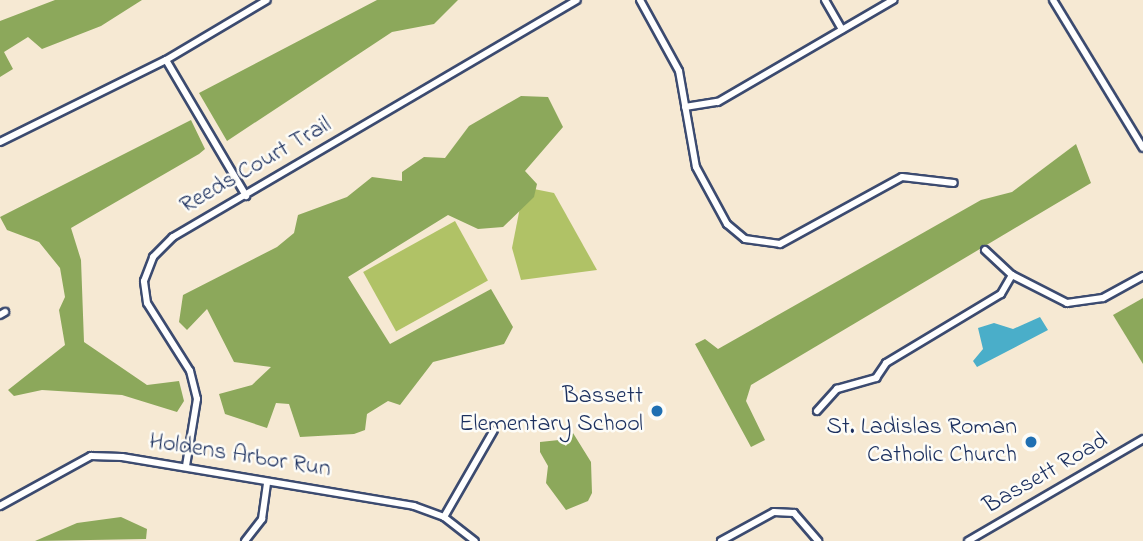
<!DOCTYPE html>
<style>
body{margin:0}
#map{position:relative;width:1143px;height:541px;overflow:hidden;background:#f6e9d3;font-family:"Indie Flower",sans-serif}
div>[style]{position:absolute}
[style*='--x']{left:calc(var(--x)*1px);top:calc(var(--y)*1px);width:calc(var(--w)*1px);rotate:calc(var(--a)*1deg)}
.green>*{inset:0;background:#b0c266;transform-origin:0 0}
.forest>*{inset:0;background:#8ca85b}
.water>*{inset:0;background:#4aaec9}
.roads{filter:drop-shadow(2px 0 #3c4b70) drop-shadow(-2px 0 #3c4b70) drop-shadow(0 2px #3c4b70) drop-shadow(0 -2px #3c4b70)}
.street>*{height:6px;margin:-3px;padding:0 3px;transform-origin:3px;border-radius:3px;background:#fff}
.dots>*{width:19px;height:19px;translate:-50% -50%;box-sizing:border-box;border:4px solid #fdfcf7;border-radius:50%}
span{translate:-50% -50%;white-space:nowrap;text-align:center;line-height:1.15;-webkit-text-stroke:5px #fdfcf7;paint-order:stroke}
.street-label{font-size:24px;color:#1b2f5e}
.poi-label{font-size:24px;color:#1b2f5e}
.right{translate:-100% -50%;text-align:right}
</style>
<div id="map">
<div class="green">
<i style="clip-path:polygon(524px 187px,554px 193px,597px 270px,521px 280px,512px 248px)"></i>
<i style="left:455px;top:221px;width:68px;height:105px;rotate:61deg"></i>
</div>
<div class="forest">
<i style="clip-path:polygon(55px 0,142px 0,101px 26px,42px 49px,28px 37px,4px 52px,13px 69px,0 77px,0 21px)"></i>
<i style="clip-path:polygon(377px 0,458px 0,434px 24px,392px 32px,227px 141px,199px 93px)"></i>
<i style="clip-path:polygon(521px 96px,548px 97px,563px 127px,525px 171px,537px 184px,534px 197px,503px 227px,478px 229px,448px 215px,348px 277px,390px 344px,491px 289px,513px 327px,504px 344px,433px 362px,400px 405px,388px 401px,367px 414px,365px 430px,354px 434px,300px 437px,289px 404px,276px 403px,267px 428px,225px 414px,219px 394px,252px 385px,271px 367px,234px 362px,207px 309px,187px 330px,179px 322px,183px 295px,277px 247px,294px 233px,298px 215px,347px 197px,372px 177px,402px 181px,402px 172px,424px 157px,445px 158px,469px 126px)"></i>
<i style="clip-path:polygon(191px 120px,205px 149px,199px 154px,71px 228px,81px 260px,84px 342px,147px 385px,179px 381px,184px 401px,177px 412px,122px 395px,42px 390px,14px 396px,8px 390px,65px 345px,59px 310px,65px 297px,60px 268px,39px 242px,7px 230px,0 217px)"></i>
<i style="clip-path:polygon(1076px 144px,1091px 183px,751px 385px,746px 401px,765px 440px,751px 447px,695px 344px,705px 339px,718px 349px,981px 200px,1012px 192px)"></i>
<i style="clip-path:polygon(1143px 298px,1143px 364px,1113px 315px)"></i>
<i style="clip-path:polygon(573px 433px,591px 462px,592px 493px,588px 501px,566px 510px,546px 483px,548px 466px,540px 452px,540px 442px,559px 440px,566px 446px)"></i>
<i style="clip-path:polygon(121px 517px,147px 529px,146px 539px,35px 541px,77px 523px)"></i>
</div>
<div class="water">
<i style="clip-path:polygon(1040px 317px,1048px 330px,977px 367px,973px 361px,983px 349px,978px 328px,994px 323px,1013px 329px)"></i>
</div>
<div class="roads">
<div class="street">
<i style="--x:640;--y:0;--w:81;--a:61.2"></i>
<i style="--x:679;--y:71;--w:97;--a:80"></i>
<i style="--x:696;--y:167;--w:65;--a:61.5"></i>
<i style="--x:727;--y:224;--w:23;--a:40"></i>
<i style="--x:745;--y:239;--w:35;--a:8"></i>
<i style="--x:780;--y:244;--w:139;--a:-28.8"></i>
<i style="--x:902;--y:177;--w:52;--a:6.6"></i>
<i style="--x:825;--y:0;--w:34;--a:60"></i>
<i style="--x:1053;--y:0;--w:173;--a:58.7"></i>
<i style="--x:166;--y:60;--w:158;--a:59.5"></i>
<i style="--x:685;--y:107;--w:33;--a:-9"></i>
<i style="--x:718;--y:102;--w:203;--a:-30.2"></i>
<i style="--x:0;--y:142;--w:185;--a:-26.3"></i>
<i style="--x:166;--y:60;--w:117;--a:-30.7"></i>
<i style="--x:985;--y:250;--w:37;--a:43"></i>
<i style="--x:1012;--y:275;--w:62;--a:27"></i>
<i style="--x:1067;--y:303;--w:36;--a:-8"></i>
<i style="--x:1103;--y:298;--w:46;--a:-28.8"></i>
<i style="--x:0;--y:315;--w:6;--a:-31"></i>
<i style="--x:817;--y:411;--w:30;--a:-48"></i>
<i style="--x:837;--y:389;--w:41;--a:-15.8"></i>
<i style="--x:876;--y:378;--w:18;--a:-56"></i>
<i style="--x:886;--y:363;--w:134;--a:-31"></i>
<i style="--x:1001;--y:294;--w:22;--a:-60"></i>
<i style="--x:186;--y:466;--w:68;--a:-80.7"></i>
<i style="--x:197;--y:399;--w:29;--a:-104"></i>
<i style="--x:190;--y:371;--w:80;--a:-122.3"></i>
<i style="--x:147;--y:303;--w:22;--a:-98"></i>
<i style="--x:144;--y:281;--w:26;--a:-69"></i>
<i style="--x:153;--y:257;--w:28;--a:-45"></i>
<i style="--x:173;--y:237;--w:468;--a:-30.4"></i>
<i style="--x:0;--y:506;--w:104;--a:-28.8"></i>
<i style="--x:91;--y:456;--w:31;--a:2"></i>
<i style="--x:122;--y:457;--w:296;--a:9.5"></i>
<i style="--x:414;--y:506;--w:32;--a:20"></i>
<i style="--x:444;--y:517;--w:39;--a:38"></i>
<i style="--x:444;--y:517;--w:100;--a:-60.1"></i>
<i style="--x:245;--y:541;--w:28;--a:-52"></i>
<i style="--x:262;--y:519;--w:37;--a:-82"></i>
<i style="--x:721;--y:541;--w:60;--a:-28.7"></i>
<i style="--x:774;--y:512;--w:20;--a:3"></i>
<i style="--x:794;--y:513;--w:37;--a:49"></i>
<i style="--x:968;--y:541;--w:203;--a:-30.2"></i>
</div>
</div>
<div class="dots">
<i style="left:657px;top:411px;background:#1f6fb2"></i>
<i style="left:1031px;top:442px;background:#1f6fb2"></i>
</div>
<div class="street-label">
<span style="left:256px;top:166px;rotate:-30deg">Reeds Court Trail</span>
<span style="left:240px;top:456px;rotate:9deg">Holdens Arbor Run</span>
<span style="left:1046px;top:474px;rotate:-30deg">Bassett Road</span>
</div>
<div class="poi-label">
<span class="right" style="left:643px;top:411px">Bassett<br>Elementary School</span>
<span class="right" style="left:1017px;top:442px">St. Ladislas Roman<br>Catholic Church</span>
</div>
</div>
